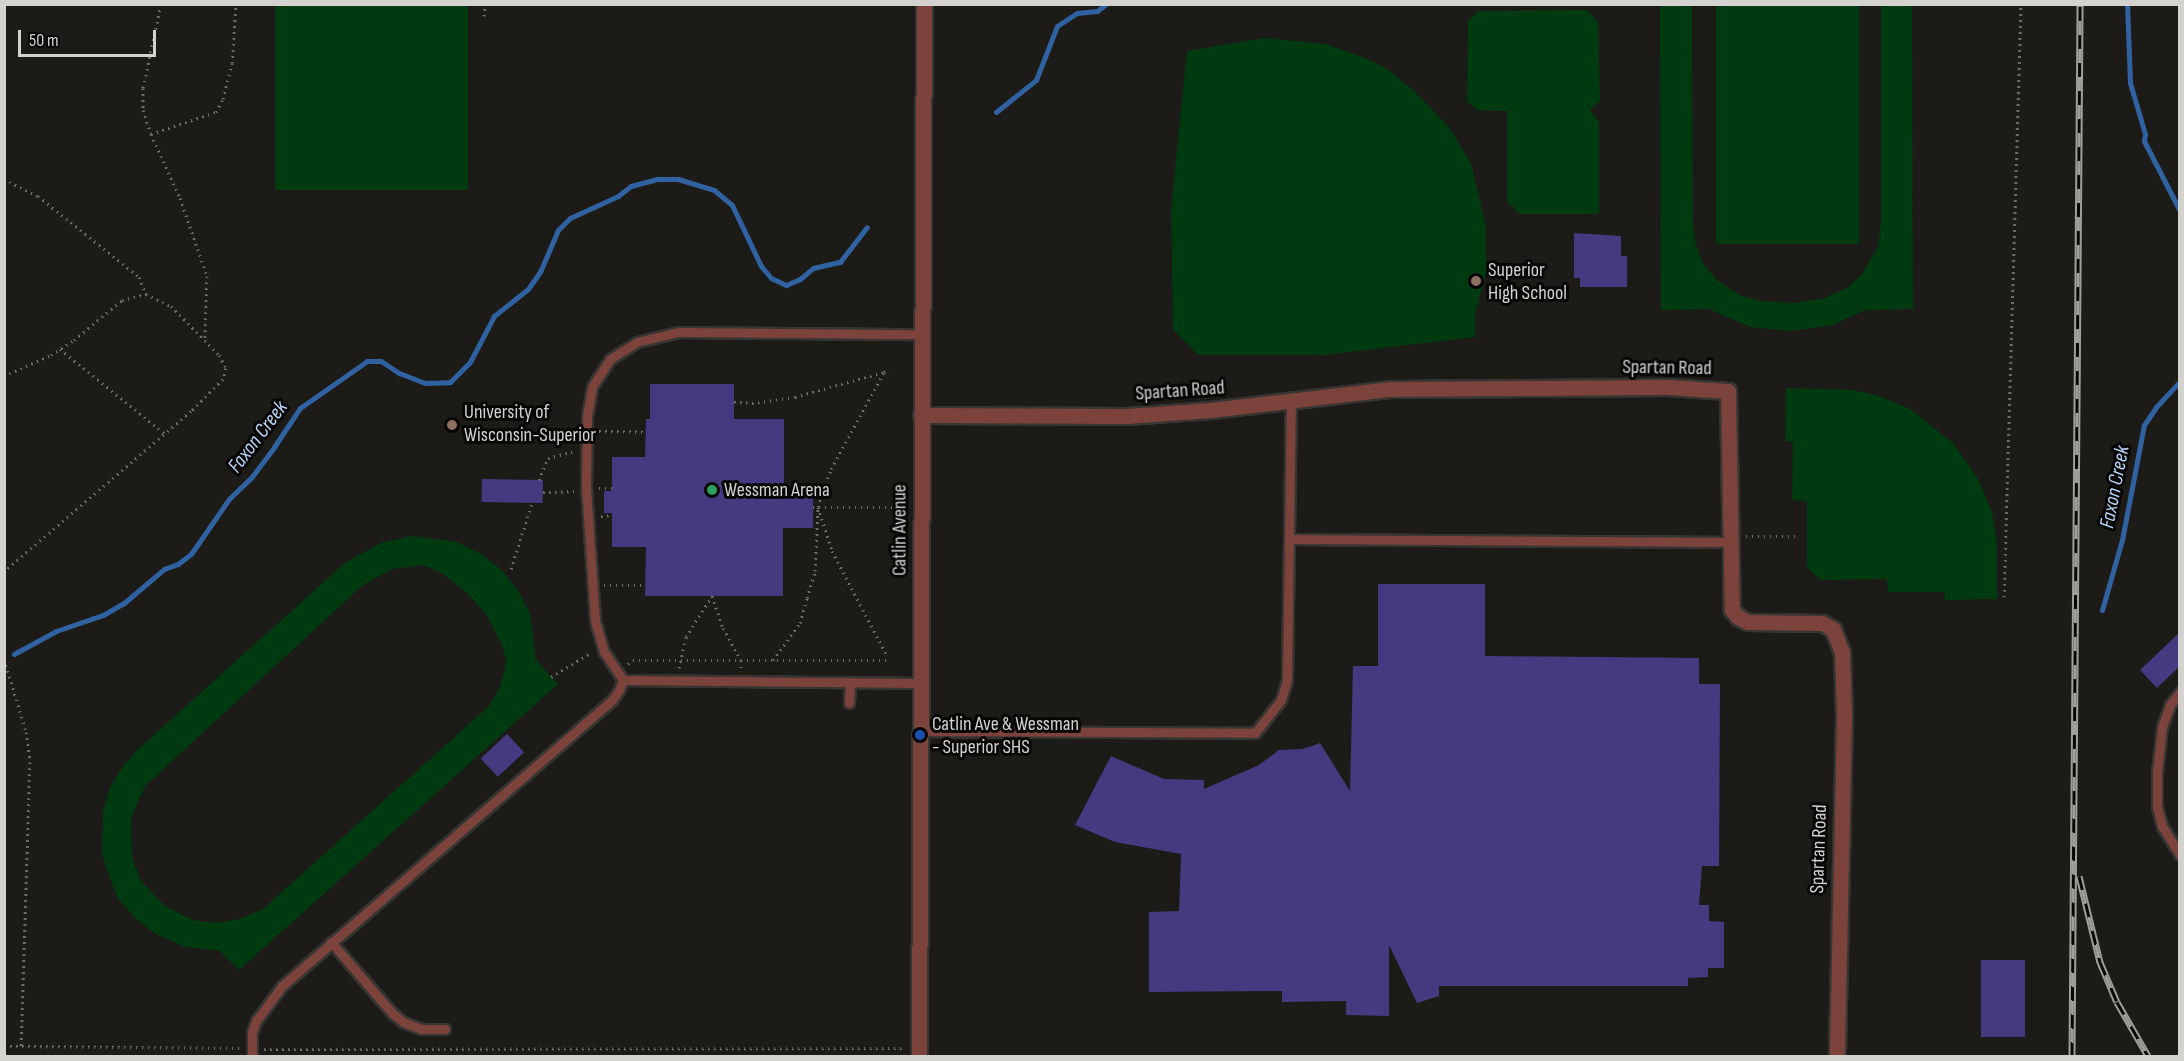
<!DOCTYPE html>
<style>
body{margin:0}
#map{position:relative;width:2184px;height:1061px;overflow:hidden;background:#1d1b17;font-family:"Sofia Sans Condensed",sans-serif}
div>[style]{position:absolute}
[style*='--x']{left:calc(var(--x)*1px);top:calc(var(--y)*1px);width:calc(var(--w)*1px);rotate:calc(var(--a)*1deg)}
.green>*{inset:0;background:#003a10;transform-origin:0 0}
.stream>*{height:5px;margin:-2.5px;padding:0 2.5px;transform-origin:2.5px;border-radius:2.5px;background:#3061a1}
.building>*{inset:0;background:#453980;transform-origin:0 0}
.path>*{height:3px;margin-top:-1.5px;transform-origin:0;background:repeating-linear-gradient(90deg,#6e6d69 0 1.5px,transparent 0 6px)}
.roads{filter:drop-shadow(2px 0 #363531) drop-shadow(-2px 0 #363531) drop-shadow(0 2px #363531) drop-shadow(0 -2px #363531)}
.lane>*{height:9px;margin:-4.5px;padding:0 4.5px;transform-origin:4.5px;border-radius:4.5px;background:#7c433c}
.street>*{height:15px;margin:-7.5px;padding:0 7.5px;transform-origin:7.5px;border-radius:7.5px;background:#7c433c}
.rail>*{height:7px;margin-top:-3.5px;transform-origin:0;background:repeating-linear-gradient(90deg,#070605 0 14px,#9f9e9a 0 28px);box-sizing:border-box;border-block:2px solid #9f9e9a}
.dots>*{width:16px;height:16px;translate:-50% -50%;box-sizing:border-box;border:3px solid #070605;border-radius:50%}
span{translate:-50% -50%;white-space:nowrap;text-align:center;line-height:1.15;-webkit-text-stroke:6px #070605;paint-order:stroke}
.poi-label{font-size:20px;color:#d3d2cf}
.left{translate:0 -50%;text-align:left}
.street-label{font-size:20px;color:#d3d2cf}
.water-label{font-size:21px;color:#b8d3f7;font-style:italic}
.frame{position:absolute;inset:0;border:6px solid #d3d2cf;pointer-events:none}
.scale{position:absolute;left:18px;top:30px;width:138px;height:27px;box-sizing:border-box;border:3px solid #d3d2cf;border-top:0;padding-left:8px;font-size:18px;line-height:21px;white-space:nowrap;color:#d3d2cf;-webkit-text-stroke:4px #070605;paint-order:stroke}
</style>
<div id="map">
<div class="green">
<i style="left:275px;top:5px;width:193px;height:185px"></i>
<i style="clip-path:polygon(1660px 5px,1692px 5px,1693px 225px,1695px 241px,1702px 262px,1717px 280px,1741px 296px,1762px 301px,1794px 303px,1822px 299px,1847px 288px,1862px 274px,1878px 247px,1881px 222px,1881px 5px,1912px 5px,1913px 309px,1865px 310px,1833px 325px,1791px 331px,1750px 327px,1709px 309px,1661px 310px)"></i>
<i style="left:1716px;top:5px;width:143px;height:239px"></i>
<i style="clip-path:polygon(1587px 10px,1598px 22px,1600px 101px,1590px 110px,1599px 122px,1599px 214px,1520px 214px,1507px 201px,1507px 111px,1477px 110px,1467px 101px,1468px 21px,1479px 11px)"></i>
<i style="clip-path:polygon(1265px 38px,1326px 44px,1368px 59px,1387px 69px,1412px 89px,1449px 127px,1471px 164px,1486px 226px,1486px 274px,1475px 314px,1475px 337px,1324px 355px,1198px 355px,1173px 329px,1171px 209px,1187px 51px)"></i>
<i style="clip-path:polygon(1786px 388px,1852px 390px,1879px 396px,1910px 409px,1953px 443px,1978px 479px,1992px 512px,1997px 542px,1997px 599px,1945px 600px,1944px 592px,1888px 592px,1887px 579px,1820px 580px,1807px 567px,1807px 501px,1792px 500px,1793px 442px,1785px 441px)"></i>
<i style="clip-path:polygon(evenodd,412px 536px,457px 542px,481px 554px,503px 571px,520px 594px,530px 614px,536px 660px,558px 684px,239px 970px,220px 951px,185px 947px,154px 933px,134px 917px,117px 897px,102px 855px,103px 811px,110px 788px,121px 769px,135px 752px,346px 562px,381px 543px,412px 536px,424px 565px,443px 574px,467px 593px,486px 614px,501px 643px,506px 659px,505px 669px,499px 689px,488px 707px,263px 909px,240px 919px,215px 923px,193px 920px,165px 906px,141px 881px,132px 858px,131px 818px,145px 786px,363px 585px,392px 569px,424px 565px)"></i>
</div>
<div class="stream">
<i style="--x:2127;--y:4;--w:79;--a:87.8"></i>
<i style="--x:2130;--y:83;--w:53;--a:73.6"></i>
<i style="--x:2145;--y:134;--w:7;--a:98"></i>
<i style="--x:2144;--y:141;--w:79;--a:62.8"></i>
<i style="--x:996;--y:112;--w:51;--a:-38.7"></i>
<i style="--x:1036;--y:80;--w:58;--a:-68.7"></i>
<i style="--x:1057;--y:26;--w:24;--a:-33"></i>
<i style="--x:1077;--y:13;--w:20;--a:-6"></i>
<i style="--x:1097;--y:11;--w:11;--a:-38"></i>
<i style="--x:2102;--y:610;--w:73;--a:-74.1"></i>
<i style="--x:2122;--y:540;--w:117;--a:-79.2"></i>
<i style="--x:2144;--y:425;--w:22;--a:-56"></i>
<i style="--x:2156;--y:407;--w:35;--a:-47"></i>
<i style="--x:14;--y:654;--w:48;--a:-28.7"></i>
<i style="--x:56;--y:631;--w:50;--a:-18.8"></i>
<i style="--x:103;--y:615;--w:24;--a:-30"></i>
<i style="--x:124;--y:603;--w:52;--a:-40.4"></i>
<i style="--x:164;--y:569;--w:15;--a:-20"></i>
<i style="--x:178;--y:564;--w:16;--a:-38"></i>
<i style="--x:191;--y:554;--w:67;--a:-55.4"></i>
<i style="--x:229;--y:499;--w:30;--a:-44"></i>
<i style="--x:251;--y:478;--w:39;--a:-53"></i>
<i style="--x:274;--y:447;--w:47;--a:-56.3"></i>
<i style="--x:300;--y:408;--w:82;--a:-35"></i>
<i style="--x:367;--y:361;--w:14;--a:0"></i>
<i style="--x:381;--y:361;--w:22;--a:34"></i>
<i style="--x:399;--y:373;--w:28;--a:21"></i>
<i style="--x:425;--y:383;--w:25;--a:-2"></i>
<i style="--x:450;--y:382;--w:28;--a:-45"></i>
<i style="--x:470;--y:362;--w:52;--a:-62.4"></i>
<i style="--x:494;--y:316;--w:43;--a:-38.5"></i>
<i style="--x:528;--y:289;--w:21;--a:-55"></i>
<i style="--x:540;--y:272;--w:46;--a:-66.8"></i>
<i style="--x:558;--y:230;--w:17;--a:-45"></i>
<i style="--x:570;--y:218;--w:53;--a:-24.6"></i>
<i style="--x:618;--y:196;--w:16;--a:-38"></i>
<i style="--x:631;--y:186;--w:28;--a:-15"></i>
<i style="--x:658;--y:179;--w:20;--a:0"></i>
<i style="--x:678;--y:179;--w:38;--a:17"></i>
<i style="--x:714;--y:190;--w:23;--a:40"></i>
<i style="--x:732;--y:205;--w:68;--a:64.6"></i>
<i style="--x:761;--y:266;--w:16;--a:50"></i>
<i style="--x:771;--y:278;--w:17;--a:25"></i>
<i style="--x:786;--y:285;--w:15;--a:-23"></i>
<i style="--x:800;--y:279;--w:17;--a:-40"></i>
<i style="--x:813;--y:268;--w:28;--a:-13"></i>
<i style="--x:840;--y:262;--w:44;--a:-52.4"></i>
</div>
<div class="building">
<i style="clip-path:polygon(1574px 233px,1621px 236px,1621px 256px,1627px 256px,1627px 287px,1580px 287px,1580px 278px,1574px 278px)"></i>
<i style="clip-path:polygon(650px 384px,734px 384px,734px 419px,784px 419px,784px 488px,813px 488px,813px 528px,783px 528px,783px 596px,645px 596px,646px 547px,612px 547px,612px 513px,604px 513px,604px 491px,612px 491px,612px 457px,645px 457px,646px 419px,650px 419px)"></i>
<i style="left:482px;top:479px;width:61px;height:23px;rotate:1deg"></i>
<i style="clip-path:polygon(1378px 584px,1485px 584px,1485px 656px,1699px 658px,1699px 684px,1720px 684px,1719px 866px,1702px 866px,1699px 905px,1709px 905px,1709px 921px,1724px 922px,1724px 968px,1708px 968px,1708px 977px,1688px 978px,1688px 986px,1439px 986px,1439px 996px,1417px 1003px,1389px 945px,1389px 1016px,1346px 1015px,1346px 1001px,1282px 1002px,1282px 991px,1149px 992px,1149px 912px,1179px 911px,1181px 854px,1115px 842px,1075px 825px,1111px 756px,1164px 779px,1204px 780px,1204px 789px,1259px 765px,1279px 750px,1303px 749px,1320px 743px,1350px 791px,1353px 666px,1378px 666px)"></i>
<i style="clip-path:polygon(2180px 632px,2180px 666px,2157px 688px,2140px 670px)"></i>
<i style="left:507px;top:734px;width:25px;height:36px;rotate:47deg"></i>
<i style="left:1981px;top:960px;width:44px;height:77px"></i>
</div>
<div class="path">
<i style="--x:161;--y:4;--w:86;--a:102.1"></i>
<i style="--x:143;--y:88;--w:22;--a:90"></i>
<i style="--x:143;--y:110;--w:25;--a:72"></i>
<i style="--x:151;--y:134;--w:70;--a:65.6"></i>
<i style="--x:180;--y:198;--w:83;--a:70.9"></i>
<i style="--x:207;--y:276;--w:64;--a:91.8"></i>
<i style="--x:717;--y:5;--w:1;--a:-90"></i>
<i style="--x:484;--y:16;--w:12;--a:-85"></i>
<i style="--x:151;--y:134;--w:69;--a:-18.7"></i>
<i style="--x:216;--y:112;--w:15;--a:-62"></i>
<i style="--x:223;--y:99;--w:37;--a:-76"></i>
<i style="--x:232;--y:63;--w:59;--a:-86.1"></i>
<i style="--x:4;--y:179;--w:38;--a:27"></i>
<i style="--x:38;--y:196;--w:129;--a:38.7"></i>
<i style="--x:139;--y:277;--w:18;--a:68"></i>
<i style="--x:60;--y:349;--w:135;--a:39"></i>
<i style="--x:4;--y:376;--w:51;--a:-24.1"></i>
<i style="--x:51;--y:355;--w:27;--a:-33"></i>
<i style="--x:74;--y:340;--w:62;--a:-39.8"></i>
<i style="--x:122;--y:300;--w:25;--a:-14"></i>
<i style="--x:146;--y:294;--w:28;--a:26"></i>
<i style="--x:171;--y:306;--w:69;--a:45.6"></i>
<i style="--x:219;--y:355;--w:15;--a:62"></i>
<i style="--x:226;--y:368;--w:11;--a:105"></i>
<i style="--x:223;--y:379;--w:45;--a:135"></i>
<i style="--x:191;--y:411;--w:246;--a:139.4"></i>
<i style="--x:734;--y:402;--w:18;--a:3"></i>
<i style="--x:752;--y:403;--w:43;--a:-7.9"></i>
<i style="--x:795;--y:397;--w:92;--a:-15.7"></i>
<i style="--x:599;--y:431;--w:47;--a:1.2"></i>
<i style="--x:539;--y:480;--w:24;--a:-68"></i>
<i style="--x:548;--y:458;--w:25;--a:-14"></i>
<i style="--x:599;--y:488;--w:13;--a:0"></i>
<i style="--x:543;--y:492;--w:31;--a:-2"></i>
<i style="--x:813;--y:507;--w:94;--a:0"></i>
<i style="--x:818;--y:507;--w:40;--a:-71.1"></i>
<i style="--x:831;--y:469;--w:111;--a:-61.3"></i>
<i style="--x:884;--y:372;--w:6;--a:-31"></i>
<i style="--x:601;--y:516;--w:11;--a:-5"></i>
<i style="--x:1746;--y:536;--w:49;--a:0"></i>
<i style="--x:511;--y:569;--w:69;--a:-72.3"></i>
<i style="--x:604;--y:585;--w:41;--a:0"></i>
<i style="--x:712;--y:596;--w:34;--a:71"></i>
<i style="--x:723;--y:628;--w:37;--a:61"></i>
<i style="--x:741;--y:660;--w:9;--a:90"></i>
<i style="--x:2004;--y:597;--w:593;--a:-88.36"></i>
<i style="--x:4;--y:659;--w:76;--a:73.2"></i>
<i style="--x:26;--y:732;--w:30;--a:82"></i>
<i style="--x:30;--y:762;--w:284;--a:91.8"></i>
<i style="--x:773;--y:660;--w:46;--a:-53.9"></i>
<i style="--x:800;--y:623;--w:26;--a:-74"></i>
<i style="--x:807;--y:598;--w:28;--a:-73"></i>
<i style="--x:815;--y:571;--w:64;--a:-87.3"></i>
<i style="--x:818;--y:507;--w:46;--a:72.3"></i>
<i style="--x:832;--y:551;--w:116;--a:62.3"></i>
<i style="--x:628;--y:664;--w:6;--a:-39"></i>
<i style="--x:633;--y:660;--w:253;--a:0"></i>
<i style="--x:679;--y:668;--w:32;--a:-77"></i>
<i style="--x:686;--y:637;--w:49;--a:-57.6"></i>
<i style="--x:551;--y:677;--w:46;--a:-31.6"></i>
<i style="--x:4;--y:1046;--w:235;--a:0.5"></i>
<i style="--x:264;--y:1049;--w:638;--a:-0.09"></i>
</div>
<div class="roads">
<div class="lane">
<i style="--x:1290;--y:539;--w:439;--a:0.4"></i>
<i style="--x:920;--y:683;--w:297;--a:-179.4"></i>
<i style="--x:623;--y:680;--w:34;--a:-124"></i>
<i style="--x:604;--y:652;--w:33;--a:-106"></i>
<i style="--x:595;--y:620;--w:132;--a:-93.9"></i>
<i style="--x:586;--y:488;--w:72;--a:-89.2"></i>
<i style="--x:587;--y:416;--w:29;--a:-80"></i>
<i style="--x:592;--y:387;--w:33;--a:-57"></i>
<i style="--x:610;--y:359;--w:32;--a:-32"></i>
<i style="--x:637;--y:342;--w:42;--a:-13.7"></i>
<i style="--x:678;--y:332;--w:244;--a:0.5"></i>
<i style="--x:2180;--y:692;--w:16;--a:128"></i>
<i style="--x:2170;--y:705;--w:23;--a:110"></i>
<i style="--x:2162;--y:727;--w:45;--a:96.3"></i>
<i style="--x:2157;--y:772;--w:35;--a:90"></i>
<i style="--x:2157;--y:807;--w:20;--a:75"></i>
<i style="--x:2162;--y:826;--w:34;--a:58"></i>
<i style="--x:849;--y:703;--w:20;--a:-87"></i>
<i style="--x:920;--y:731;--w:335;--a:0.3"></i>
<i style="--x:1255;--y:733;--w:42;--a:-51.8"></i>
<i style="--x:1281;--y:700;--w:21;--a:-73"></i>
<i style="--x:1287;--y:680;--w:279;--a:-89.2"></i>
<i style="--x:331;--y:942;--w:94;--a:49.3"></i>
<i style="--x:392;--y:1013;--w:14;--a:39"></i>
<i style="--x:403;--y:1022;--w:19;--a:21"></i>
<i style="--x:421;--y:1029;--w:24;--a:0"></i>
<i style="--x:252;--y:1056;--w:23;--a:-90"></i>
<i style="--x:252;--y:1033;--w:13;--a:-72"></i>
<i style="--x:256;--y:1021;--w:44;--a:-53.4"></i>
<i style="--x:282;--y:986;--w:437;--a:-40.9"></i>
<i style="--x:612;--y:700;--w:12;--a:-55"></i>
<i style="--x:619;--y:690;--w:11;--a:-68"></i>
</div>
<div class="street">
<i style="--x:921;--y:415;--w:206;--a:0.3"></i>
<i style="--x:1127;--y:416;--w:84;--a:-4.1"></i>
<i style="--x:1211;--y:410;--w:181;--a:-6.7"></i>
<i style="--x:1391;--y:389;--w:277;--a:-0.4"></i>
<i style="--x:1668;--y:387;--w:60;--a:3.8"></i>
<i style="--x:1728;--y:391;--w:219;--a:89"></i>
<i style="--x:1732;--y:610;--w:9;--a:49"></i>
<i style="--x:1738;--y:617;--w:11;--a:27"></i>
<i style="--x:1748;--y:622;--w:74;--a:0.8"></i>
<i style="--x:1822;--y:623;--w:13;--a:29"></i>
<i style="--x:1833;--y:629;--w:25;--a:69"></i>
<i style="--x:1842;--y:652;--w:65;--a:88.2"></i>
<i style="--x:1844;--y:717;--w:339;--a:91.2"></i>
<i style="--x:919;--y:1056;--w:1052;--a:-89.73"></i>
</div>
</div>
<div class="rail">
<i style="--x:2079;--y:876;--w:89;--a:76.3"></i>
<i style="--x:2100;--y:962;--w:43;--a:67"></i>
<i style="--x:2117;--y:1002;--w:62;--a:60.1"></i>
<i style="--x:2072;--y:1056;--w:1052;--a:-89.56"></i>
</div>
<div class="dots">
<i style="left:1476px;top:281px;background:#8d6e63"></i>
<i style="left:452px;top:425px;background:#8d6e63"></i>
<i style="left:712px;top:490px;background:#2e9e5b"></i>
<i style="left:920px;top:735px;background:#1a4fb4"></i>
</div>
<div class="poi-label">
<span class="left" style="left:1488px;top:282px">Superior<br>High School</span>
<span class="left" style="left:464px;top:424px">University of<br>Wisconsin-Superior</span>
<span class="left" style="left:724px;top:490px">Wessman Arena</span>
<span class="left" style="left:932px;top:736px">Catlin Ave &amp; Wessman<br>- Superior SHS</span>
</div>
<div class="street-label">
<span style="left:1667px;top:368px;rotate:1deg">Spartan Road</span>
<span style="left:1180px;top:391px;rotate:-4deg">Spartan Road</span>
<span style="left:900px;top:530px;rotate:-90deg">Catlin Avenue</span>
<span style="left:1819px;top:849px;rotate:-88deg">Spartan Road</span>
</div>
<div class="water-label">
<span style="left:258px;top:437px;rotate:-53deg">Faxon Creek</span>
<span style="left:2115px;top:487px;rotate:-79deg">Faxon Creek</span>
</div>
<div class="frame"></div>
<div class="scale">50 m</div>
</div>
